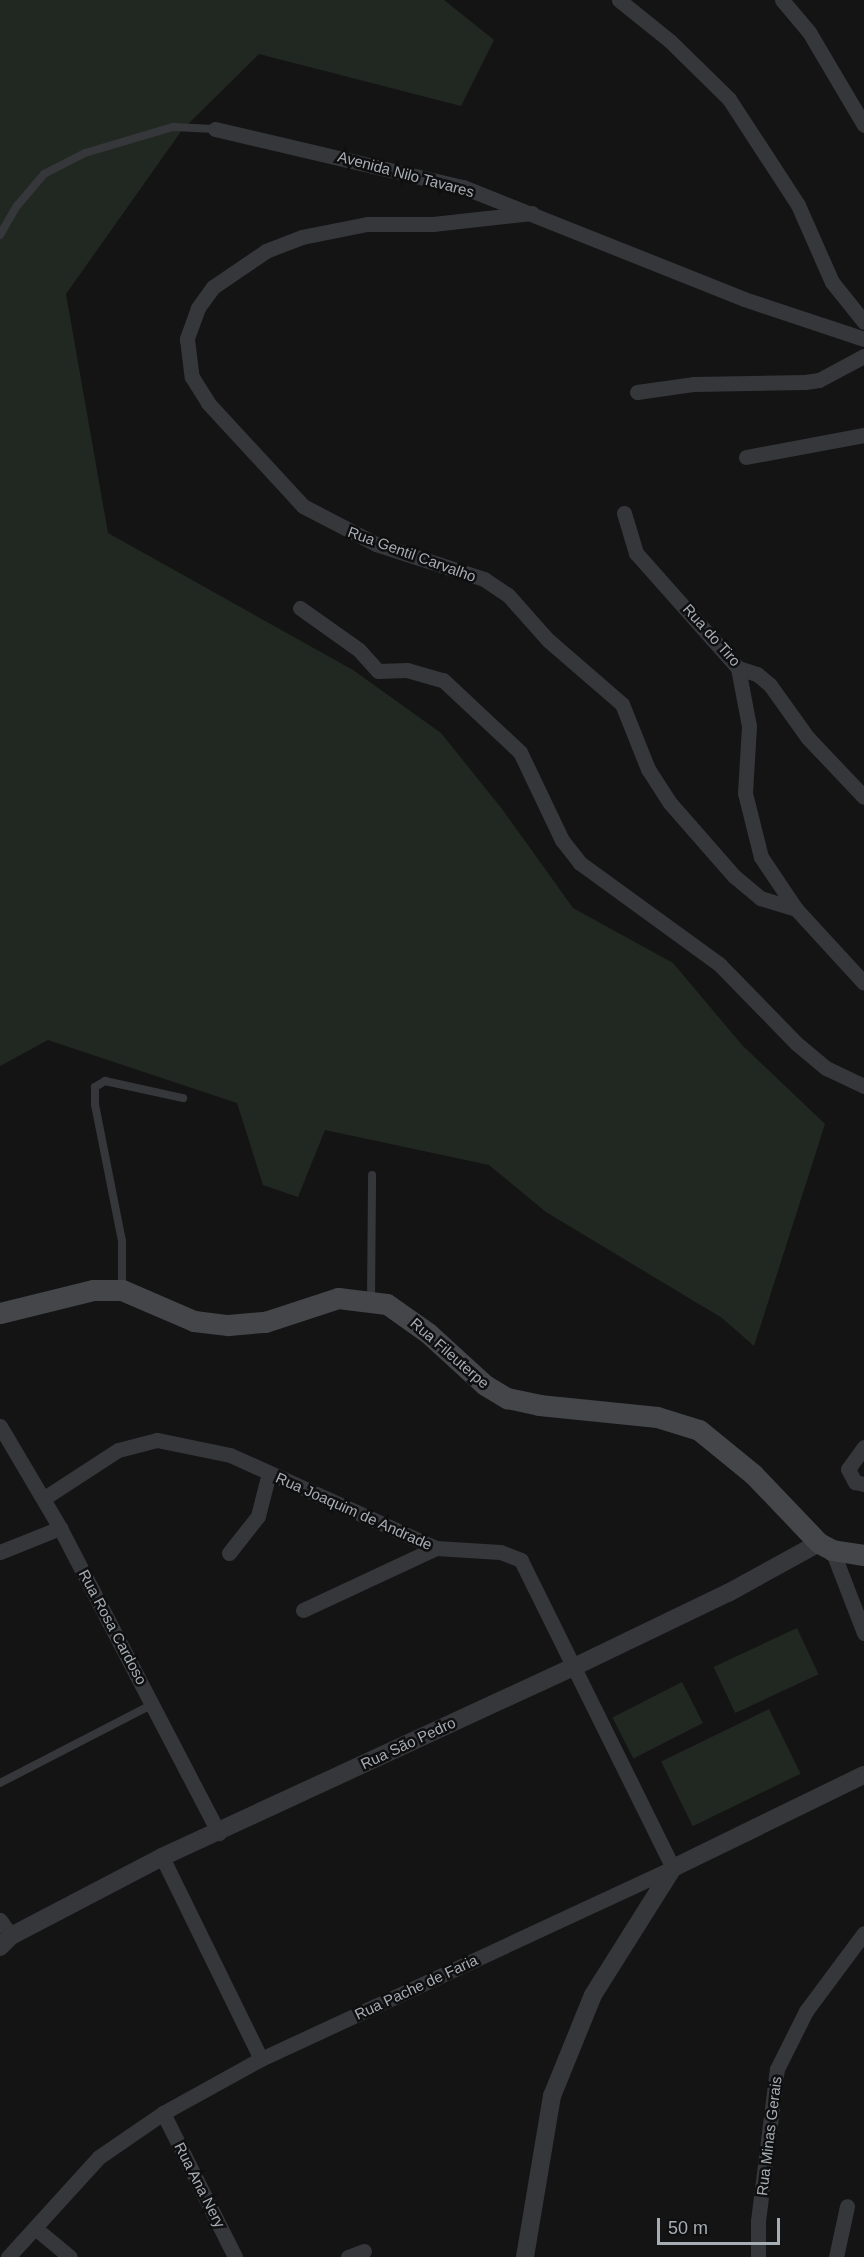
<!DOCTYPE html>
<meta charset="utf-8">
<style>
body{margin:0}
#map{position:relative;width:864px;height:2257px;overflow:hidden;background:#141415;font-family:Arial,sans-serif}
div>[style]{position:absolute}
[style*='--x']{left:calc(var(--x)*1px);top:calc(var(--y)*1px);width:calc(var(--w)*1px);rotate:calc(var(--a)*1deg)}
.green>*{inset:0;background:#212821;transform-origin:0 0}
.service>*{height:8px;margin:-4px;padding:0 4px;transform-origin:4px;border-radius:4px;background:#35373a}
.minor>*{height:15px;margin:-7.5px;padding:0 7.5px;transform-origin:7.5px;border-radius:7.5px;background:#35373a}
.tertiary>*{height:18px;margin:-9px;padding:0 9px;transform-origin:9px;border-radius:9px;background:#35373a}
.secondary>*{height:21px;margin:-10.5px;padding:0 10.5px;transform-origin:10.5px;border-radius:10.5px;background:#44464a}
span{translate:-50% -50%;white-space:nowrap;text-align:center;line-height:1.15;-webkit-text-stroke:5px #0f0f10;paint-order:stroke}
.street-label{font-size:15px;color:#a7adb4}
.scale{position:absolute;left:657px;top:2218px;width:123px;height:27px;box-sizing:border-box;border:3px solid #a7adb4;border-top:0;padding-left:8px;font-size:18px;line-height:21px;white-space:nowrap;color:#a7adb4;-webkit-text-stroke:4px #0f0f10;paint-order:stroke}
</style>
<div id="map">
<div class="green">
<i style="clip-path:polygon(0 0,444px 0,494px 40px,461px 106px,259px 54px,182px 130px,66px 294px,108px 533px,353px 670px,441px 733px,502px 809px,573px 908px,673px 963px,742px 1045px,825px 1124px,754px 1346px,722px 1318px,546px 1212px,489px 1165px,325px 1130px,298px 1197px,263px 1185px,237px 1103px,48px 1040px,0 1066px)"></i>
<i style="left:797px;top:1628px;width:51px;height:92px;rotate:65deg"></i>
<i style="left:682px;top:1682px;width:46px;height:78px;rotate:63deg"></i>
<i style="left:769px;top:1709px;width:72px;height:120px;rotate:64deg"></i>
</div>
<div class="service">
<i style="--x:0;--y:235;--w:34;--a:-60"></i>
<i style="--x:17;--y:206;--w:42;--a:-49.8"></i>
<i style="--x:44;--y:174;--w:46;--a:-27.1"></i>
<i style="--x:85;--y:153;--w:92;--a:-16.5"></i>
<i style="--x:173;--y:127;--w:42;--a:2.7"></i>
<i style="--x:122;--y:1289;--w:48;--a:-90"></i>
<i style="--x:122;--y:1241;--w:139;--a:-101.2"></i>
<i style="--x:95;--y:1105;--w:18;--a:-90"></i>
<i style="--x:95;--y:1087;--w:12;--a:-31"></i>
<i style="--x:105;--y:1081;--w:80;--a:12.3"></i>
<i style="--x:371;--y:1300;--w:125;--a:-89.5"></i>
<i style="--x:0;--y:1783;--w:172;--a:-27.3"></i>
</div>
<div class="minor">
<i style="--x:619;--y:0;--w:65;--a:38.8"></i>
<i style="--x:670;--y:41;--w:83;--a:44.5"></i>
<i style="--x:729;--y:99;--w:126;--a:56.9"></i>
<i style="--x:798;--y:205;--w:84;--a:66.2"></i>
<i style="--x:832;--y:282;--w:51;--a:51.3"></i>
<i style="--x:782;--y:0;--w:42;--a:49.8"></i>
<i style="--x:809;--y:32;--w:108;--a:59.4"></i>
<i style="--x:215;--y:129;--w:255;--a:13.2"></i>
<i style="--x:463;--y:187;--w:302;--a:21.7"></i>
<i style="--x:744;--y:299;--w:126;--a:18.4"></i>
<i style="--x:532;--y:213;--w:100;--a:173.7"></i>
<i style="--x:433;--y:224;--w:66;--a:180"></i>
<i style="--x:367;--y:224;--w:66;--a:168.7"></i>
<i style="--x:302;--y:237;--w:39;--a:159"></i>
<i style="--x:266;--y:251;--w:64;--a:145.8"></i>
<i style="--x:213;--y:287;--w:26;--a:126"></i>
<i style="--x:198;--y:308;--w:33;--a:110"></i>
<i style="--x:187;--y:339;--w:38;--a:83"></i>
<i style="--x:192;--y:377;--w:31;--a:58"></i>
<i style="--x:208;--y:403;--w:140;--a:47.3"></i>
<i style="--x:303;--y:506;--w:82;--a:27.5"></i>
<i style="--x:376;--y:544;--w:114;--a:18"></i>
<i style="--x:484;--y:579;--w:29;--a:34"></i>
<i style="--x:508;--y:595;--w:60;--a:48.4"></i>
<i style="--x:548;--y:640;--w:98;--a:40.9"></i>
<i style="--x:622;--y:704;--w:70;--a:68.2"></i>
<i style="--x:648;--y:769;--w:40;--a:57.1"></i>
<i style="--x:670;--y:803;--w:97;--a:48.8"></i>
<i style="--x:734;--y:876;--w:34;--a:40"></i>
<i style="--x:760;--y:898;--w:38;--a:17"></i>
<i style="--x:637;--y:392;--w:58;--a:-8"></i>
<i style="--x:694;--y:384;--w:111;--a:-1"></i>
<i style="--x:805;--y:382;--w:14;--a:-8"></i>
<i style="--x:819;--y:380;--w:51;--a:-28.1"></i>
<i style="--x:746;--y:457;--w:120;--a:-10.6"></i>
<i style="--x:624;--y:513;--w:42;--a:73.3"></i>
<i style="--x:636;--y:553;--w:154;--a:48.4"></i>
<i style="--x:738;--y:668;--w:20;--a:18"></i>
<i style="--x:757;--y:674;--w:17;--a:40"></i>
<i style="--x:770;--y:685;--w:65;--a:54.4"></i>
<i style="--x:808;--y:738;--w:81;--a:46.5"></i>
<i style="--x:300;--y:608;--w:72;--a:35.4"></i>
<i style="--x:359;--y:650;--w:28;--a:48"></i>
<i style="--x:378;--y:671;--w:29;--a:-2"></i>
<i style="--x:407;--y:670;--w:37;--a:16"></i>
<i style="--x:443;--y:680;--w:105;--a:43.1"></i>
<i style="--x:520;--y:752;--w:98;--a:64.5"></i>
<i style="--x:562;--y:840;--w:29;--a:52"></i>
<i style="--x:580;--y:863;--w:172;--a:36"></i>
<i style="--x:719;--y:964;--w:110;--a:45.7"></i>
<i style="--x:796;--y:1043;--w:39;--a:40"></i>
<i style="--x:826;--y:1068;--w:42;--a:25.3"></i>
<i style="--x:738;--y:668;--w:59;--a:79.3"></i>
<i style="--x:749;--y:726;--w:67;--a:93.4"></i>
<i style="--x:745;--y:793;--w:66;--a:76"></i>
<i style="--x:761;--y:857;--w:63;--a:56.1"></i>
<i style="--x:796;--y:909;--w:100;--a:47.4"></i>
<i style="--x:0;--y:1426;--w:118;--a:59.5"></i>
<i style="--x:60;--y:1528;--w:344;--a:62.5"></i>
<i style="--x:864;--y:1447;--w:27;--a:126"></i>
<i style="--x:848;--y:1469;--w:15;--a:62"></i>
<i style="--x:855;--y:1482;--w:9;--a:13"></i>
<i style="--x:832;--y:1550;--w:89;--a:68.9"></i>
<i style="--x:0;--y:1552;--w:65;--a:-21.8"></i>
<i style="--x:229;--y:1553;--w:47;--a:-51.9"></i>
<i style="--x:258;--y:1516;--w:44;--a:-75.7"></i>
<i style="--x:303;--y:1610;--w:147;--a:-25"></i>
<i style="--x:162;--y:1857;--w:225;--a:63.9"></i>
<i style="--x:0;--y:1920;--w:19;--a:55"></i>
<i style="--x:163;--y:2113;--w:161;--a:63.4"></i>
<i style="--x:35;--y:2228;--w:45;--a:39.6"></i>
<i style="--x:8;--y:2257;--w:135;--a:-47.7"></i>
<i style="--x:99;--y:2157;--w:78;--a:-34.5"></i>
<i style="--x:163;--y:2113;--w:112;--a:-28.9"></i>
<i style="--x:261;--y:2059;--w:454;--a:-24.9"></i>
<i style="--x:673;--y:1868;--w:343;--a:-116.3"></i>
<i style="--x:521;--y:1560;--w:22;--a:-159"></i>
<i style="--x:500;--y:1552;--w:64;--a:-176.4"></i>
<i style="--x:436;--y:1548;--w:226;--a:-155.7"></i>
<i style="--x:230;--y:1455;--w:75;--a:-168.4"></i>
<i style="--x:157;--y:1440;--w:40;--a:165.6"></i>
<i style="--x:118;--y:1450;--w:88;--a:147"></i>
<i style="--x:348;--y:2257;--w:17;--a:-21"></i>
<i style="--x:758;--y:2257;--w:36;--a:-90"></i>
<i style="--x:758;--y:2221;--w:153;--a:-82.9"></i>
<i style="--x:777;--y:2069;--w:65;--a:-63.4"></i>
<i style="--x:806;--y:2011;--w:97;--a:-53.4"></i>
<i style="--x:836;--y:2257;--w:52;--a:-77.8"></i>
</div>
<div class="tertiary">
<i style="--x:0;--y:1947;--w:16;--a:-45"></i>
<i style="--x:11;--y:1936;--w:170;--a:-27.6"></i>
<i style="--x:162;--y:1857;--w:456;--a:-24.8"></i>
<i style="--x:576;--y:1666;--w:169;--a:-25.7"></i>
<i style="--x:728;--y:1593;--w:104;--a:-28.8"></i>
<i style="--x:525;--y:2257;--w:163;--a:-80.5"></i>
<i style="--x:552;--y:2096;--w:109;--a:-67.9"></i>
<i style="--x:593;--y:1995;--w:150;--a:-57.8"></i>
<i style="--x:673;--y:1868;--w:212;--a:-26"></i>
</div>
<div class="secondary">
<i style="--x:0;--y:1313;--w:96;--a:-13.9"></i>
<i style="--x:93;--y:1290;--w:29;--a:0"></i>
<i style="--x:122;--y:1290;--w:78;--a:23.3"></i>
<i style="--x:194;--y:1321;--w:34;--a:7"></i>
<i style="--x:228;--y:1325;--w:37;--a:-5"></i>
<i style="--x:265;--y:1322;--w:77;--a:-18.2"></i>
<i style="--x:338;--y:1298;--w:49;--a:7"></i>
<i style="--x:387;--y:1304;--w:50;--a:35.3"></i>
<i style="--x:428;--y:1333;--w:77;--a:42.4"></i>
<i style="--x:485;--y:1385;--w:26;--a:31"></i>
<i style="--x:507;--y:1398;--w:33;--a:12"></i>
<i style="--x:539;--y:1405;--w:119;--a:5.8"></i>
<i style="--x:657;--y:1417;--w:44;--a:17.2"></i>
<i style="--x:699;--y:1430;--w:70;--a:39.2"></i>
<i style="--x:753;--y:1474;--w:95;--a:46.3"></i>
<i style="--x:819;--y:1543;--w:15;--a:28"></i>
<i style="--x:832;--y:1550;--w:32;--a:9"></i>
</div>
<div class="street-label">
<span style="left:406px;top:174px;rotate:15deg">Avenida Nilo Tavares</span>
<span style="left:412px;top:554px;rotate:20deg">Rua Gentil Carvalho</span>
<span style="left:712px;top:635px;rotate:48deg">Rua do Tiro</span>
<span style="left:450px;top:1353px;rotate:41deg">Rua Fileuterpe</span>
<span style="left:354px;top:1511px;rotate:24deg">Rua Joaquim de Andrade</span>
<span style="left:113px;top:1627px;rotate:62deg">Rua Rosa Cardoso</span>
<span style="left:408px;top:1743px;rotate:-25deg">Rua São Pedro</span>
<span style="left:416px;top:1987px;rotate:-25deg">Rua Pache de Faria</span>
<span style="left:769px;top:2136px;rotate:-83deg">Rua Minas Gerais</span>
<span style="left:200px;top:2185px;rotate:63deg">Rua Ana Nery</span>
</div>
<div class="scale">50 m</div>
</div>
